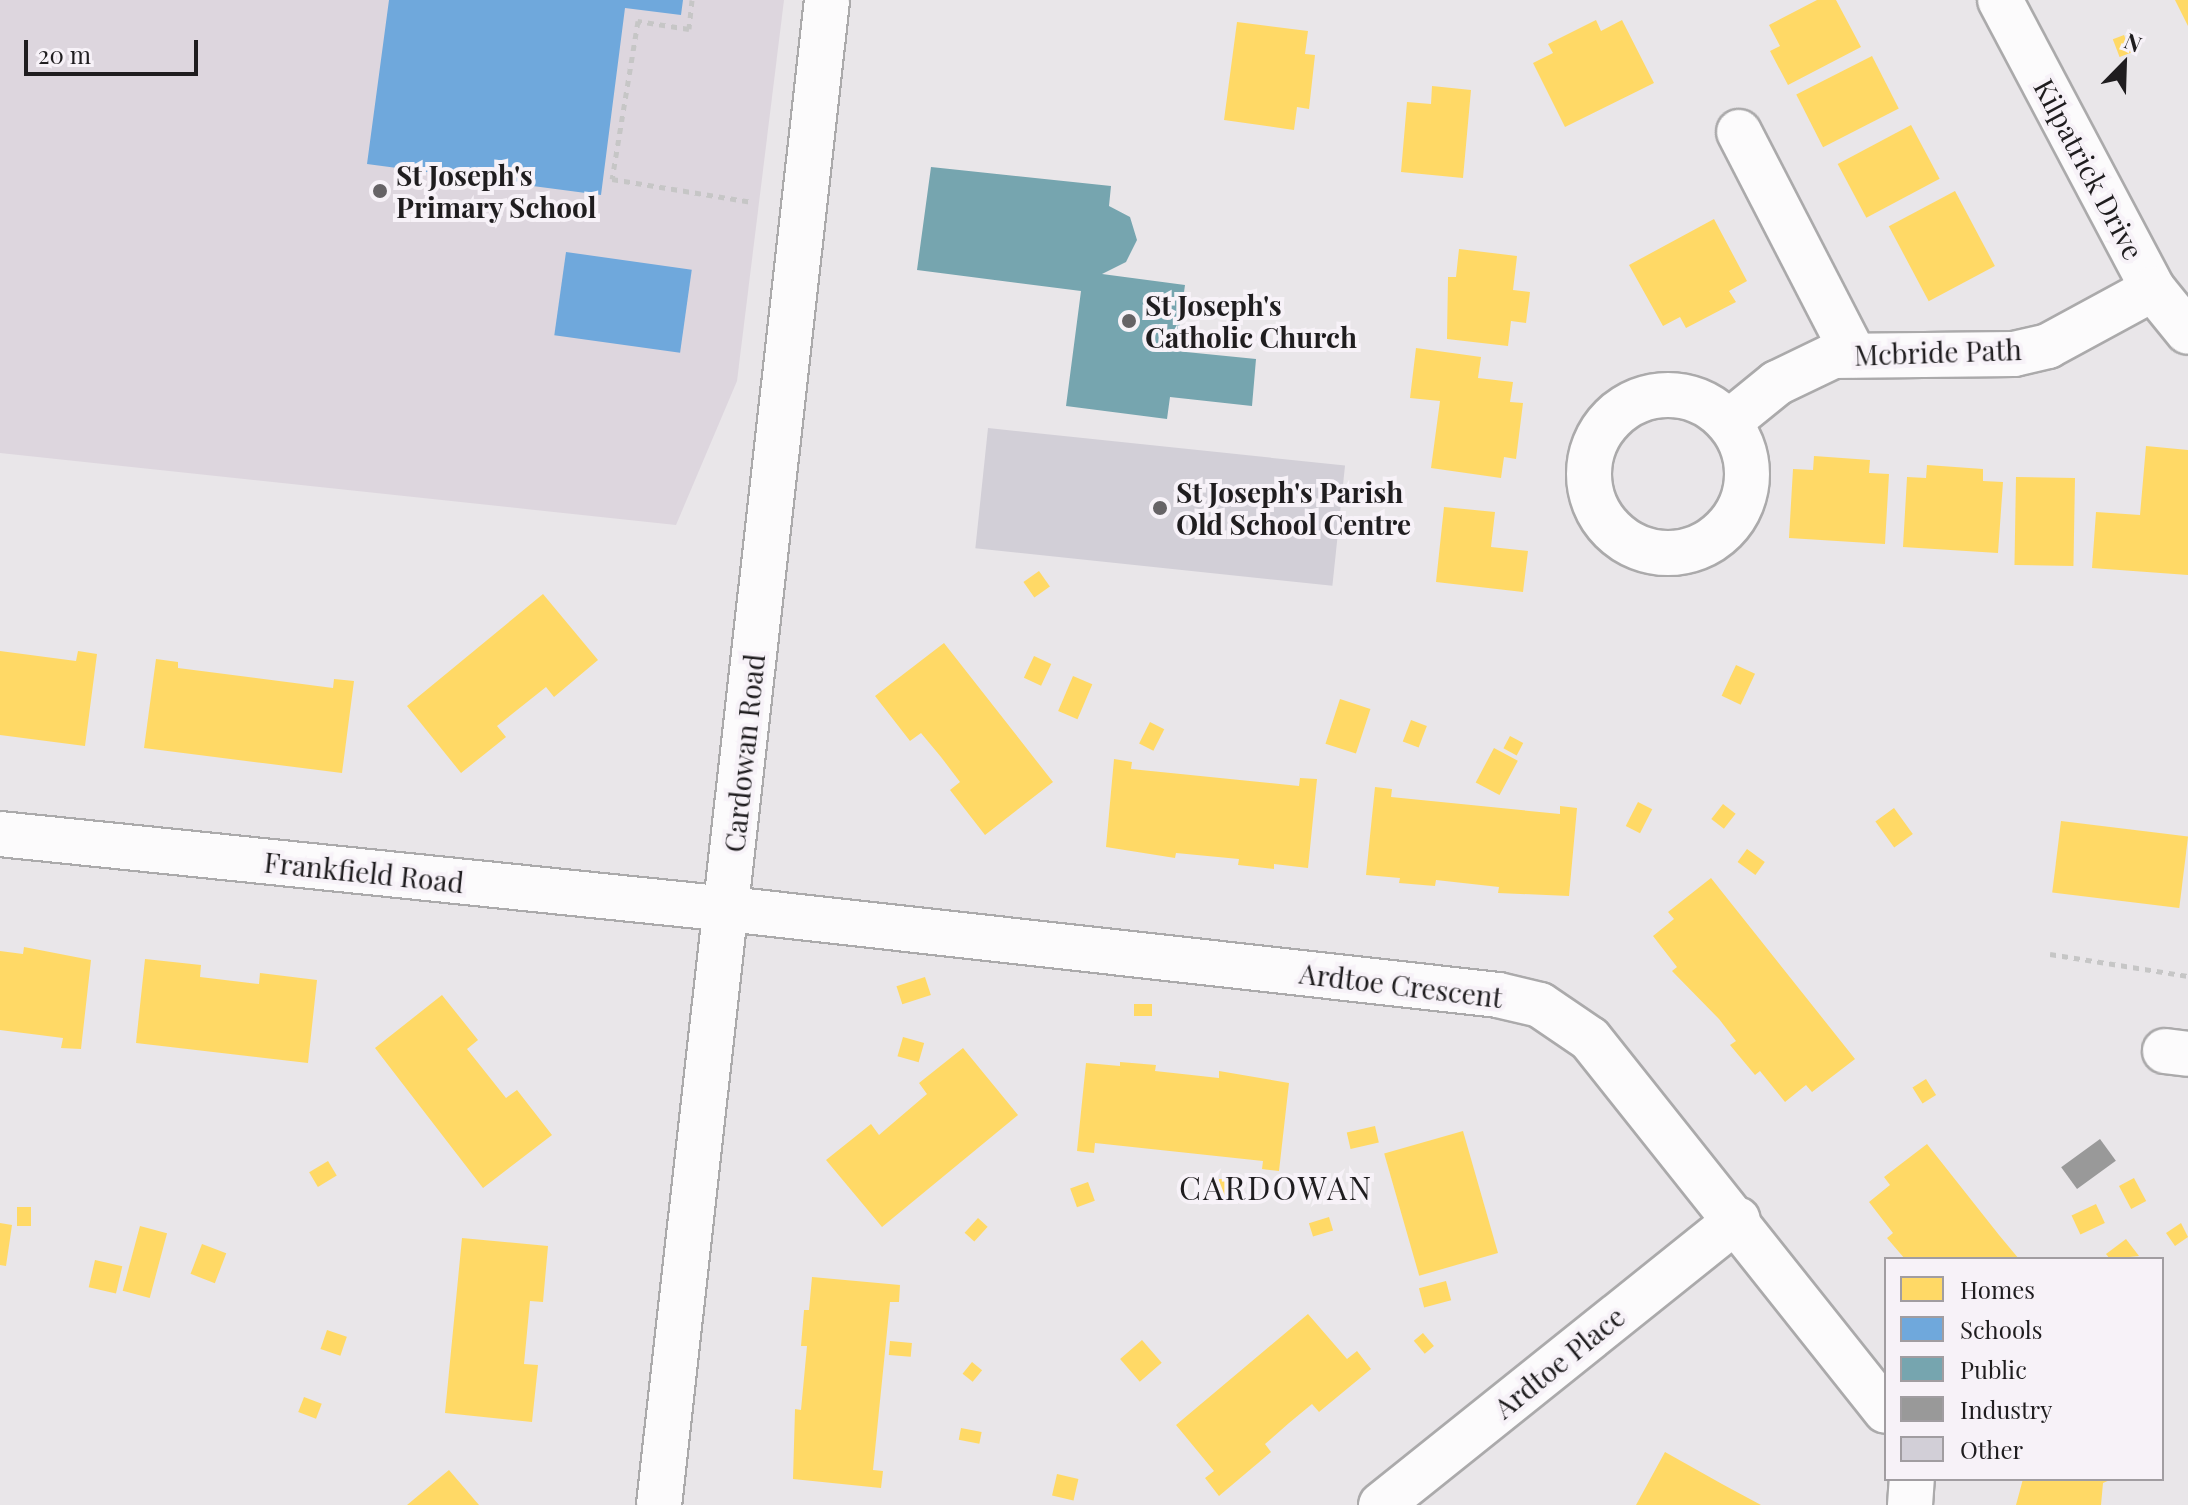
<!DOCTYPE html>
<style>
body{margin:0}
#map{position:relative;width:2188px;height:1505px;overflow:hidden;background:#e9e6e9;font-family:"Playfair Display",serif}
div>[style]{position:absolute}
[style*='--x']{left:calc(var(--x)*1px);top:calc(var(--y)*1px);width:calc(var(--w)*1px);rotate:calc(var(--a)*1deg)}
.built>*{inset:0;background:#ddd6de}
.homes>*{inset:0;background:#ffd966;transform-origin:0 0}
.schools>*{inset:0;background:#6fa8dc;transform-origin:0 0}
.public>*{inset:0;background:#76a5af}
.industry>*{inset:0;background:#999;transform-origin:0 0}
.building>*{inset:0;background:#d2cfd7;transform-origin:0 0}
.path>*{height:5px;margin-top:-2.5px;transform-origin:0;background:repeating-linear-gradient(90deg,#c6c6c6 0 6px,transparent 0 12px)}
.roads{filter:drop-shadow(2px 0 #abaaab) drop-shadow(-2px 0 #abaaab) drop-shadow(0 2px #abaaab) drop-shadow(0 -2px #abaaab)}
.minor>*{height:44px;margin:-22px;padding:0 22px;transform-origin:22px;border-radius:22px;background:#fcfbfc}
.minor>.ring{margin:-22px;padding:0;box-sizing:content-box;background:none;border:44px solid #fcfbfc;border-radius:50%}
.dots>*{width:22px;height:22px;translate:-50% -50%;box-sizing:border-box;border:4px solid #f7f2f8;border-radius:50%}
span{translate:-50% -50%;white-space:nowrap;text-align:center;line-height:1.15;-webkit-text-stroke:8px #f7f2f8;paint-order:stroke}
.street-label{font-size:28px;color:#1f1d1f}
.poi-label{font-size:28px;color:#1f1d1f;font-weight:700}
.left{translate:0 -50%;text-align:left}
.quarter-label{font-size:32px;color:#1f1d1f;letter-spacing:2px}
.legend{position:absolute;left:1884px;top:1257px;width:280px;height:224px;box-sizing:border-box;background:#f7f2f8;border:2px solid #a19da1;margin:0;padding:10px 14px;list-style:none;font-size:24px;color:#1f1d1f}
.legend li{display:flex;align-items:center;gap:16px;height:40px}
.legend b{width:40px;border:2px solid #a19da1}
.north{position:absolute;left:2084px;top:24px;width:80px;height:80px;-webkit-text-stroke:6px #f7f2f8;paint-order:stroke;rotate:23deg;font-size:22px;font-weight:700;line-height:32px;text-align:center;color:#1f1d1f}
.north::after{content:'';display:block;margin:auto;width:28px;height:36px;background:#1f1d1f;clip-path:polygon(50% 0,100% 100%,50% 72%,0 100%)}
.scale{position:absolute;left:24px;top:40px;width:174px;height:36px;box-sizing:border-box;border:4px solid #1f1d1f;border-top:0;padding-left:10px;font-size:24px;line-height:28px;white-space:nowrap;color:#1f1d1f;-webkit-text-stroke:6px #f7f2f8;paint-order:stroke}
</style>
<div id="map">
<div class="built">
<i style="clip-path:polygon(0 0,784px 0,737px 381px,676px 525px,0 453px)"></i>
</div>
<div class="homes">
<i style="clip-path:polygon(1817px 0,1836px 0,1861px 47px,1788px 85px,1770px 51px,1780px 46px,1769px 25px)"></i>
<i style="clip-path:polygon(2175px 0,2188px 0,2188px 26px)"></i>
<i style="clip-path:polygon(1596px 20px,1601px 31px,1622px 20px,1654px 83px,1565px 127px,1533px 63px,1553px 53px,1548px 44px)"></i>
<i style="clip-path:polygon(1237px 22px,1308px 31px,1305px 54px,1315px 55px,1309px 109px,1297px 107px,1294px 130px,1224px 120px)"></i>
<i style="left:2124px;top:35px;width:19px;height:12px;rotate:69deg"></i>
<i style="left:1872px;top:56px;width:59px;height:85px;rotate:63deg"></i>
<i style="clip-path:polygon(1432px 86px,1471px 90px,1463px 178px,1401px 172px,1407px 102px,1431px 104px)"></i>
<i style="left:1911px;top:125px;width:61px;height:83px;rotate:62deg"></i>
<i style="left:1955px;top:191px;width:85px;height:75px;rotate:62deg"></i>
<i style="clip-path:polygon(1714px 219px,1747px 281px,1729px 291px,1736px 302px,1686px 328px,1680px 317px,1663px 326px,1629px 265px)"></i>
<i style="clip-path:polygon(1459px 249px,1517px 256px,1513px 290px,1530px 292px,1526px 323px,1511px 321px,1508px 346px,1447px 339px,1448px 277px,1456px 277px)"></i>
<i style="clip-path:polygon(1416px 348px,1481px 357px,1478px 378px,1513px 382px,1510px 402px,1523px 403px,1516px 459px,1504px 457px,1501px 478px,1431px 468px,1440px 401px,1410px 398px)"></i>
<i style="clip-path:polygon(2146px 446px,2188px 450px,2188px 575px,2092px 568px,2096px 512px,2140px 515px)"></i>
<i style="clip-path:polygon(1814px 456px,1870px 460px,1869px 473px,1889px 474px,1885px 544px,1789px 538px,1793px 469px,1813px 470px)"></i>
<i style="clip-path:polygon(1927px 465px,1983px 469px,1983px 481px,2003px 482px,1998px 553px,1903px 547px,1907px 477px,1926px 478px)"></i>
<i style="left:2016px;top:477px;width:59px;height:88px;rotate:1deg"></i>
<i style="clip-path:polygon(1444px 507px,1495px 512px,1491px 547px,1528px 551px,1523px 592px,1436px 582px)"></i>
<i style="left:1039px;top:571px;width:19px;height:19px;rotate:55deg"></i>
<i style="clip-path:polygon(543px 594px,598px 660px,554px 697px,546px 687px,497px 726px,506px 737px,461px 773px,407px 706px)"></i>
<i style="clip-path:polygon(944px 643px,1053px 782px,985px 835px,950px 790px,960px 782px,941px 757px,921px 733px,910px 741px,875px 696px)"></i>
<i style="clip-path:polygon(0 651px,76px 661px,78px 651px,97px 654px,85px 746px,0 735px)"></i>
<i style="left:1034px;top:656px;width:19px;height:24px;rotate:25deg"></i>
<i style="clip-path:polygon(156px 659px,178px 662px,178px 668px,333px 688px,334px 679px,354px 681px,342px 773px,144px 748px)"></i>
<i style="left:1736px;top:665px;width:21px;height:34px;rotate:25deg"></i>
<i style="left:1073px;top:676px;width:21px;height:38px;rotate:23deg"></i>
<i style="left:1340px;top:699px;width:32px;height:47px;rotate:18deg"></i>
<i style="left:1411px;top:720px;width:17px;height:23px;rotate:21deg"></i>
<i style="left:1150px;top:722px;width:16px;height:24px;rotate:27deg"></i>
<i style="left:1510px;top:736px;width:15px;height:14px;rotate:28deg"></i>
<i style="left:1494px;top:748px;width:27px;height:39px;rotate:28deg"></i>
<i style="clip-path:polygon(1114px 759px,1132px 762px,1131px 769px,1299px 786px,1300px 778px,1317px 779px,1308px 868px,1274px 864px,1274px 869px,1238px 865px,1239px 859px,1176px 853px,1175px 858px,1106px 847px)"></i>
<i style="clip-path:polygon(1375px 787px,1392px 789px,1391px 797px,1560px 814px,1560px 806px,1577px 808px,1569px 896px,1498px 893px,1499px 887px,1436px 880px,1435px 886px,1399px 883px,1400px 878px,1366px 875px)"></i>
<i style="left:1638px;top:802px;width:16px;height:27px;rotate:27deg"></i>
<i style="left:1723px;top:804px;width:16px;height:19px;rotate:38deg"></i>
<i style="left:1894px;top:808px;width:32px;height:23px;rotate:54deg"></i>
<i style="left:2061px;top:821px;width:128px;height:72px;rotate:7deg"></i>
<i style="left:1747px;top:849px;width:22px;height:16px;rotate:36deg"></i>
<i style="clip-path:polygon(1711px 878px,1855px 1059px,1812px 1092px,1806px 1085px,1785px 1102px,1760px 1071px,1755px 1075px,1730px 1045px,1736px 1041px,1719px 1019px,1672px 971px,1677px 967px,1653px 936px,1674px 919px,1668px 912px)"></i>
<i style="clip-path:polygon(24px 947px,91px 960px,81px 1049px,61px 1048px,63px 1038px,0 1030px,0 951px,23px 954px)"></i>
<i style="clip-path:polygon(145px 959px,201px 965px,200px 977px,259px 984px,260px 973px,317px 980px,308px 1063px,136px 1043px)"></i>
<i style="left:925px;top:977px;width:19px;height:30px;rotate:72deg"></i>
<i style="clip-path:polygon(442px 995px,478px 1040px,467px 1049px,506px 1098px,517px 1090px,552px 1135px,483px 1188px,375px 1048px)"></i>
<i style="left:1134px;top:1004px;width:18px;height:12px"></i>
<i style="left:903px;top:1037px;width:22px;height:20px;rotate:16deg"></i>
<i style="clip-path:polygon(963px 1048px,1018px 1115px,882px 1227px,826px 1160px,871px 1124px,879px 1135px,927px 1094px,919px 1083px)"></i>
<i style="clip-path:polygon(1120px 1062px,1156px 1065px,1155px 1071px,1219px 1078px,1219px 1071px,1289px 1083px,1279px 1171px,1262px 1169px,1263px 1161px,1095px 1143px,1094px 1153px,1077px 1151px,1086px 1063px,1120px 1066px)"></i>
<i style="left:1926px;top:1079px;width:19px;height:16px;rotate:58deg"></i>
<i style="left:1375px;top:1126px;width:17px;height:29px;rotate:77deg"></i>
<i style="left:1463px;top:1131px;width:127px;height:82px;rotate:74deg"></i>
<i style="clip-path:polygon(1927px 1144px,1999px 1235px,2019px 1259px,1905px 1259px,1887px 1238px,1893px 1233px,1869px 1202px,1890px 1185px,1884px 1177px)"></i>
<i style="left:328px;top:1161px;width:17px;height:22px;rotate:59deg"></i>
<i style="left:2134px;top:1178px;width:26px;height:17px;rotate:62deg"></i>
<i style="left:1219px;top:1179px;width:10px;height:20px"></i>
<i style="left:1088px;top:1182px;width:20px;height:19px;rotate:70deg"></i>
<i style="left:2096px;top:1204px;width:21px;height:27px;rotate:65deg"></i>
<i style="left:17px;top:1207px;width:14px;height:19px"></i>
<i style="left:1329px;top:1217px;width:14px;height:21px;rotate:73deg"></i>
<i style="left:978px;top:1218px;width:13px;height:20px;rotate:42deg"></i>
<i style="clip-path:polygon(0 1223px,12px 1225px,6px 1266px,0 1265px)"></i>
<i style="clip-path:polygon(2181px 1223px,2188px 1237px,2175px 1246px,2166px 1233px)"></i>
<i style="left:140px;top:1226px;width:28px;height:67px;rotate:15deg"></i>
<i style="clip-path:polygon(462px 1238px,548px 1246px,543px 1302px,530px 1301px,524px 1364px,538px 1365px,532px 1422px,445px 1413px)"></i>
<i style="clip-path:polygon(2126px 1239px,2139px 1256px,2110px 1259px,2106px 1254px)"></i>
<i style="left:202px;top:1244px;width:26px;height:32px;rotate:21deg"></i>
<i style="left:95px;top:1260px;width:28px;height:28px;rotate:13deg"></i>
<i style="clip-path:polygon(812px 1277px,900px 1285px,899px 1302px,890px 1302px,873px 1470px,883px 1471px,881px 1488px,793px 1479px,795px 1409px,801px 1410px,807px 1346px,801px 1346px,804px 1310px,809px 1310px)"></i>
<i style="left:1446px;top:1281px;width:20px;height:28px;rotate:75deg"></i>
<i style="clip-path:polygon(1308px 1314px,1347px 1359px,1357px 1351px,1371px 1369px,1319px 1412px,1312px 1404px,1289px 1423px,1265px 1444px,1271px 1452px,1219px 1496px,1205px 1478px,1214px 1471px,1176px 1425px)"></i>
<i style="left:327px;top:1330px;width:21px;height:20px;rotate:19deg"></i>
<i style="left:1423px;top:1333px;width:17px;height:12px;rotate:50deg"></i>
<i style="left:1142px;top:1340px;width:30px;height:29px;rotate:49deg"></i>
<i style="left:890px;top:1341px;width:22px;height:14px;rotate:5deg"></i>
<i style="left:972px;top:1362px;width:13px;height:15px;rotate:39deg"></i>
<i style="left:304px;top:1397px;width:19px;height:16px;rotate:21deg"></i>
<i style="left:961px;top:1428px;width:21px;height:12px;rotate:11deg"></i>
<i style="clip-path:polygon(1665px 1452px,1722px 1484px,1761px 1505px,1636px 1505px)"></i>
<i style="clip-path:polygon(449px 1470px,479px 1505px,407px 1505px)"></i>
<i style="left:1057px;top:1474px;width:22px;height:22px;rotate:13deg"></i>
<i style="clip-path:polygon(2023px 1479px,2112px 1479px,2103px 1483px,2101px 1505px,2016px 1505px)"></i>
</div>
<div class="schools">
<i style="clip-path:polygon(389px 0,683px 0,681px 15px,625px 8px,601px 195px,367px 164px)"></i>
<i style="left:566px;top:252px;width:127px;height:84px;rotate:8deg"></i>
</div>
<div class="public">
<i style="clip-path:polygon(931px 167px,1111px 186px,1109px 206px,1130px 217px,1137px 240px,1126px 262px,1102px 274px,1185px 285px,1176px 351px,1256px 359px,1252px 406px,1170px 397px,1167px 419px,1066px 406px,1081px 291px,917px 270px)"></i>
</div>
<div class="industry">
<i style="left:2100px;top:1139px;width:27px;height:48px;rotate:54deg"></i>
</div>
<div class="building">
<i style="left:988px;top:428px;width:359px;height:121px;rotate:6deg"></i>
</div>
<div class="path">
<i style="--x:692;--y:0;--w:29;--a:96"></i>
<i style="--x:689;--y:29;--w:52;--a:-171.1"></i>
<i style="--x:638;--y:21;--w:160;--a:99.3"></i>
<i style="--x:612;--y:179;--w:142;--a:9.3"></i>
<i style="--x:2050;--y:954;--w:140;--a:9.1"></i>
</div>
<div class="roads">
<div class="minor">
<i style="--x:2000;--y:0;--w:327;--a:62.1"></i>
<i style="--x:2153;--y:289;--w:55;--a:50.9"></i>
<i style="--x:1739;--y:132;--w:251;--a:62.7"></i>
<i class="ring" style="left:1589px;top:395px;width:114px;height:114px"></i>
<i style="--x:1729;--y:422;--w:62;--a:-39.1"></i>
<i style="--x:1777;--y:383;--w:62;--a:-25.7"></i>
<i style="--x:1833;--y:356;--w:181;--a:-0.6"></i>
<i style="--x:2014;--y:354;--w:35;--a:-13"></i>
<i style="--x:2048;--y:346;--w:119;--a:-28.5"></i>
<i style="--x:0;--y:834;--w:732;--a:5.88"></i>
<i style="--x:728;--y:909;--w:775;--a:6.37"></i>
<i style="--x:1498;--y:995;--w:43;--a:13.4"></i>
<i style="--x:1540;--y:1005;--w:60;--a:34.2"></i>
<i style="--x:1590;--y:1039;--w:475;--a:51.5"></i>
<i style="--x:2165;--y:1051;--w:23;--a:7"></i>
<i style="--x:659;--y:1505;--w:1514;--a:-83.63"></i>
<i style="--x:1381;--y:1505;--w:457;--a:-38.7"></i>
<i style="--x:1910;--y:1505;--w:26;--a:-86"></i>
</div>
</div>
<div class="dots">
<i style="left:380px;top:191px;background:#666366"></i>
<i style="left:1129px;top:321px;background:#666366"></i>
<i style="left:1160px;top:508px;background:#666366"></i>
</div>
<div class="street-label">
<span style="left:2089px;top:169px;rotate:62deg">Kilpatrick Drive</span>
<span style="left:1938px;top:352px;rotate:-2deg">Mcbride Path</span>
<span style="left:744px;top:753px;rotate:-84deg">Cardowan Road</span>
<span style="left:364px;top:872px;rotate:6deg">Frankfield Road</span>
<span style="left:1401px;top:985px;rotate:7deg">Ardtoe Crescent</span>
<span style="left:1559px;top:1362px;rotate:-39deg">Ardtoe Place</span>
</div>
<div class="poi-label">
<span class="left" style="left:396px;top:191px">St Joseph's<br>Primary School</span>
<span class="left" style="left:1145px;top:321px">St Joseph's<br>Catholic Church</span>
<span class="left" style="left:1176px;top:508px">St Joseph's Parish<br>Old School Centre</span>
</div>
<div class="quarter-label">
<span style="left:1276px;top:1187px">CARDOWAN</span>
</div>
<ul class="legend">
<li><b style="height:22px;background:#ffd966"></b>Homes</li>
<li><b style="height:22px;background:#6fa8dc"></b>Schools</li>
<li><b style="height:22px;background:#76a5af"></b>Public</li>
<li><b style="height:22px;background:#999"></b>Industry</li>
<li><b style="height:22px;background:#d2cfd7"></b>Other</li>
</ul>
<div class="north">N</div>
<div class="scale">20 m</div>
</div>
